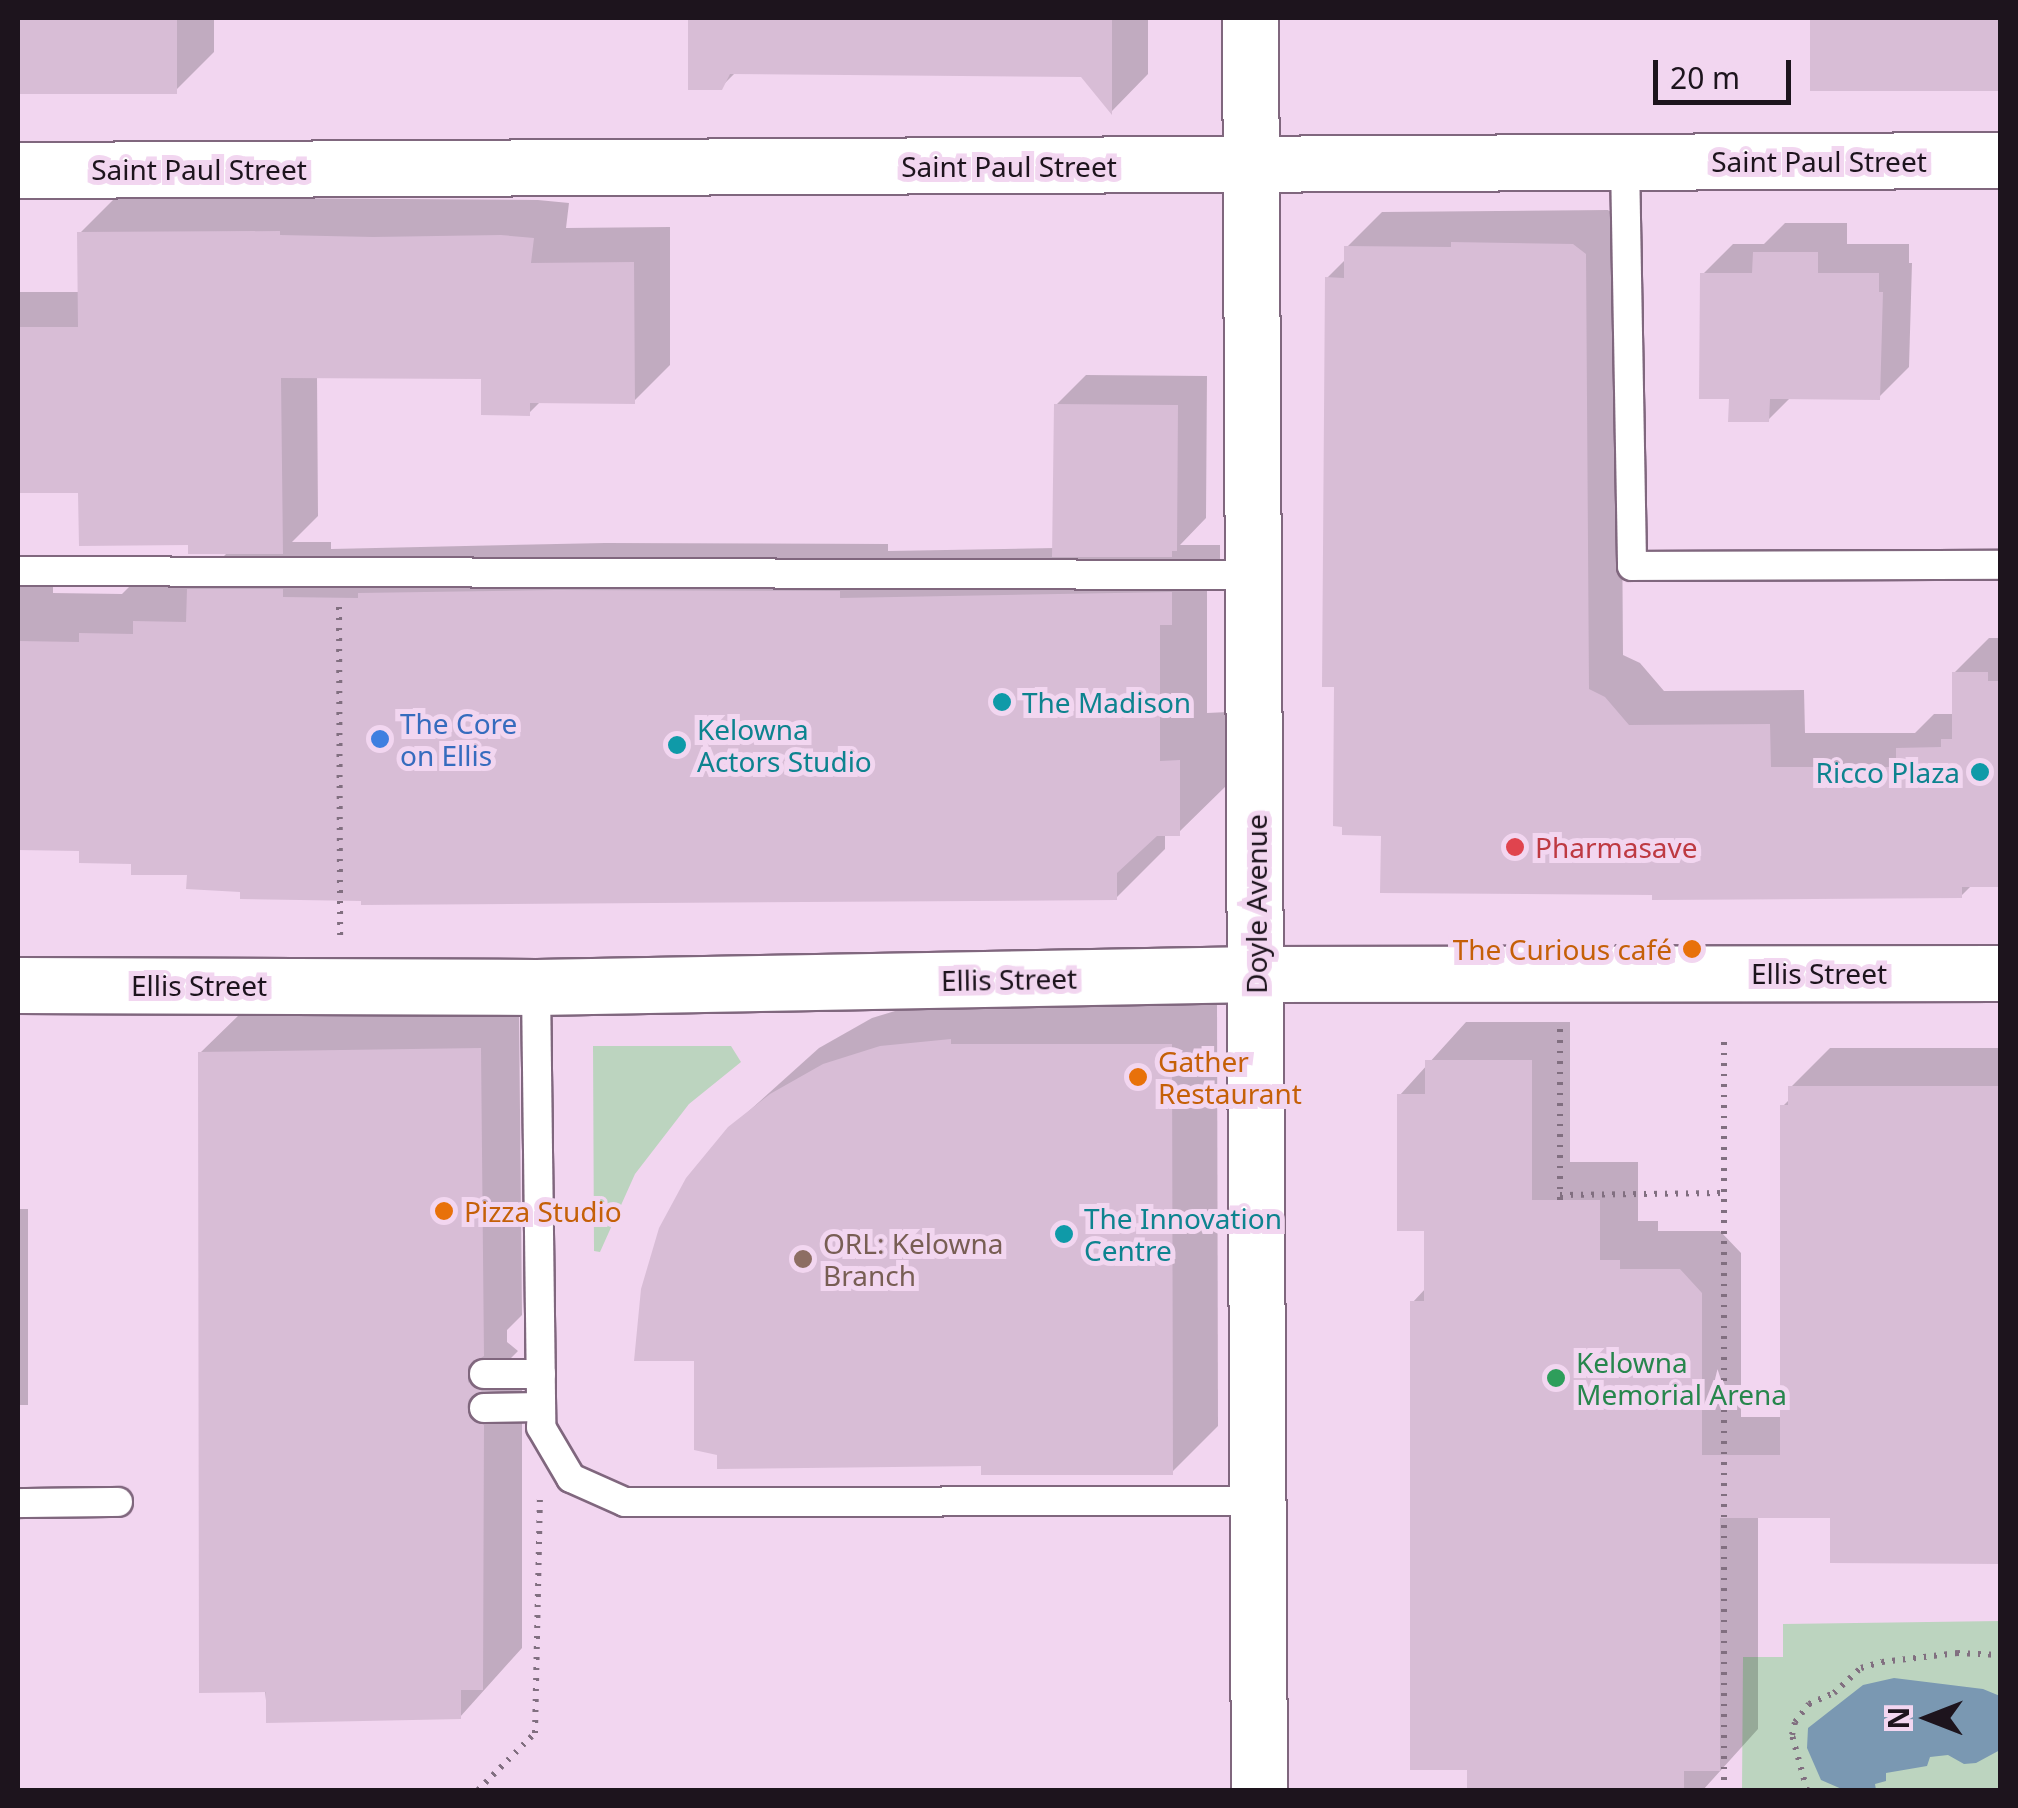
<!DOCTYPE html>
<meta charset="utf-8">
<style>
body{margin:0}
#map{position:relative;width:2018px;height:1808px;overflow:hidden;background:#f2d6f0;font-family:"Noto Sans",sans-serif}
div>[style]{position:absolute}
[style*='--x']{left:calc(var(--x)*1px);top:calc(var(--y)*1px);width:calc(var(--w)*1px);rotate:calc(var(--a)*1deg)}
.green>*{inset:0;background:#bcd4bf}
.water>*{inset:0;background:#7a98b2}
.shadow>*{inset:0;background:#0003;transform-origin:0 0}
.building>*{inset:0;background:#d8bdd6;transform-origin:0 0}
.path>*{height:6px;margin-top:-3px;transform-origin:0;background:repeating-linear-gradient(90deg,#816f80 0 2.5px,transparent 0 10.5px)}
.roads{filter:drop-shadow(2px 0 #80677e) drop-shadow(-2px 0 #80677e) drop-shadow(0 2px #80677e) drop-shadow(0 -2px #80677e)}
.service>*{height:28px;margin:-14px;padding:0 14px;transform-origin:14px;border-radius:14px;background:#fff}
.minor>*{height:55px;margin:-27.5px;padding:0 27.5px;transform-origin:27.5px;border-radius:27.5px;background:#fff}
.tertiary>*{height:55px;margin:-27.5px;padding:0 27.5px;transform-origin:27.5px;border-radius:27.5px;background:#fff}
.dots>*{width:28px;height:28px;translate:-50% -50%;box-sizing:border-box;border:5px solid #f2d6f0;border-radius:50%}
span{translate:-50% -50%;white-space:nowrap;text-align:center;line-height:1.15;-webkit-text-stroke:10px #f2d6f0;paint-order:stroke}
.street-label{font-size:28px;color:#1d141d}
.culture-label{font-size:28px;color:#0d838f}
.left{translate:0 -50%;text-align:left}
.right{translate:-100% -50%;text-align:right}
.shop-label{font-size:28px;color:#366cbe}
.health-label{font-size:28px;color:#be3a42}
.food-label{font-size:28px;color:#c56008}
.education-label{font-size:28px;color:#785e54}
.leisure-label{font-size:28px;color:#27864d}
.frame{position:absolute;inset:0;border:20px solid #1d141d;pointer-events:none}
.north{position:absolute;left:1878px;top:1668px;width:100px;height:100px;-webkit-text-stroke:8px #f2d6f0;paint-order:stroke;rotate:270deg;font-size:28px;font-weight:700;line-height:40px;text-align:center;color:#1d141d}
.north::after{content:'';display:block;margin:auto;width:35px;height:45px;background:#1d141d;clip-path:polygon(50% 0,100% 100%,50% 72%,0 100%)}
.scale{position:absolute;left:1653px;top:60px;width:138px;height:45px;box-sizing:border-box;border:5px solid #1d141d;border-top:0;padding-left:12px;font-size:30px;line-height:35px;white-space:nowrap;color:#1d141d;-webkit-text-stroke:8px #f2d6f0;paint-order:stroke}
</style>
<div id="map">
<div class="green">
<i style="clip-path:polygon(593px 1046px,731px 1046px,741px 1062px,689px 1104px,635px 1174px,600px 1252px,594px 1251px)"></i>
<i style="clip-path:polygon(2000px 1621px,2000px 1790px,1742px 1790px,1743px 1657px,1783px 1657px,1783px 1624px)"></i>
</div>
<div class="water">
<i style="clip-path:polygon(1894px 1678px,1983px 1689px,2000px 1696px,2000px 1750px,1976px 1763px,1964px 1764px,1948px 1755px,1930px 1757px,1927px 1766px,1886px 1773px,1886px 1781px,1875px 1784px,1876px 1790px,1844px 1790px,1821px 1780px,1807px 1748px,1808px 1728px,1863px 1685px)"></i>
</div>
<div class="shadow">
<i style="clip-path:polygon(18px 18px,214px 18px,214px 52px,176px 90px,18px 90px)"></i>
<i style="clip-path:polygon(691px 18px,1148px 18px,1148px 74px,1112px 111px,1082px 74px,736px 72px,721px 87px,690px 87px)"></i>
<i style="left:1812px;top:18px;width:188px;height:70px"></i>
<i style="clip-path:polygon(116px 197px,538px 200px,569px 203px,566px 228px,670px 227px,670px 365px,634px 401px,541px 401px,529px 413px,484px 377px,317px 376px,318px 516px,292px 542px,331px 542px,331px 549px,605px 543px,888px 544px,888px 551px,1055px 548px,1056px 405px,1086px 375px,1207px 376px,1206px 518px,1180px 545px,1220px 545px,1220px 574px,1207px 586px,1207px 713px,1228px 712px,1227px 785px,1178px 833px,1165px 833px,1165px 849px,1116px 898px,364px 899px,242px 889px,82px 848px,18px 848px,18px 585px,53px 586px,53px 593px,122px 594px,130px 586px,171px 586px,184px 573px,206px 574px,228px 552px,191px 543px,81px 491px,18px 491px,18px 292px,80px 292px,80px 233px)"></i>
<i style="clip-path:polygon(1608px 210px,1620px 219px,1623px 655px,1640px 663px,1664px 691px,1804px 690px,1805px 733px,1915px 733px,1934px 714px,1954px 714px,1954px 673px,1989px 638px,2000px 638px,2000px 885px,1972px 885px,1961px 896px,1654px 893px,1337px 685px,1327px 278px,1347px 258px,1347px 247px,1382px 212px)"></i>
<i style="clip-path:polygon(1785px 223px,1847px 223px,1847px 244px,1909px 244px,1909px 263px,1912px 263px,1909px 367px,1879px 397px,1791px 397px,1768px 420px,1732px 396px,1703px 274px,1733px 244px,1764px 244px)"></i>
<i style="clip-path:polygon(1217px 999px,1218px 1426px,1172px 1472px,983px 1464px,696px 1359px,729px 1129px,819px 1048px,872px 1018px,928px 1001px)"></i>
<i style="clip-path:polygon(519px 1010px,522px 1315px,507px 1330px,507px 1342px,518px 1351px,506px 1363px,522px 1386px,522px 1648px,460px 1717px,268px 1720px,200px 1053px,240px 1014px)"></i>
<i style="clip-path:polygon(1466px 1022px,1570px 1022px,1570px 1162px,1638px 1162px,1638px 1221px,1658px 1221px,1658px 1231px,1720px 1231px,1741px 1253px,1741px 1417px,1782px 1417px,1783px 1106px,1791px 1098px,1791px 1087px,1830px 1048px,2000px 1048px,2000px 1561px,1832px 1561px,1832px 1516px,1758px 1516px,1758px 1729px,1703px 1790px,1470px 1790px,1413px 1302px,1426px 1288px,1426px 1229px,1400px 1095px)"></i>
<i style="left:18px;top:1209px;width:10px;height:196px"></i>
</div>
<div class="building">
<i style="left:18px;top:18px;width:159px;height:76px"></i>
<i style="clip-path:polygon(688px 18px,1112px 18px,1112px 115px,1081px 77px,730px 74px,722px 90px,688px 90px)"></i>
<i style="left:1810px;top:18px;width:190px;height:73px"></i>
<i style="clip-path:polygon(280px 231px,280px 235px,373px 237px,501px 235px,534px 238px,531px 263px,634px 262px,635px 404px,530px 403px,530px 416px,481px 415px,481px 379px,281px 378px,283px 554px,188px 554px,188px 545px,79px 546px,78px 493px,18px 493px,18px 327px,78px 327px,77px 232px)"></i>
<i style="clip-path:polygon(1451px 242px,1573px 244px,1586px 254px,1589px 689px,1605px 697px,1629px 725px,1770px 724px,1771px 767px,1896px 767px,1896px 748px,1941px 747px,1941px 739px,1952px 739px,1952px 672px,1988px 672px,1988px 681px,2000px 681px,2000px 887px,1962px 887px,1962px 898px,1652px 900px,1652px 895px,1380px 893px,1381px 836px,1342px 835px,1342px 827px,1333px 826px,1334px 687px,1322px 687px,1325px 277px,1344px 278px,1344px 246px,1451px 247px)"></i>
<i style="clip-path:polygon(1753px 252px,1818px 252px,1818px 273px,1879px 273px,1879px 292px,1883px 292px,1880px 400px,1770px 399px,1769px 422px,1728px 422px,1729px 399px,1699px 399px,1700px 273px,1752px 273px)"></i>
<i style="clip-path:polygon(1054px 404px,1178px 405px,1177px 551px,1172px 551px,1172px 557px,1052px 557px)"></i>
<i style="clip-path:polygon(187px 589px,283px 589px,283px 597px,358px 598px,358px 593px,555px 590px,840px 591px,840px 598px,1172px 592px,1172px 625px,1160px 625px,1160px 761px,1180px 760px,1180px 836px,1157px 836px,1117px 873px,1117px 900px,361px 905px,361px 901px,240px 899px,240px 892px,186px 889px,187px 875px,131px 875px,131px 864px,79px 863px,79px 851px,18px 850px,18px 641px,79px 642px,79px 633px,133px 634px,133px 621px,186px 622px)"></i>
<i style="clip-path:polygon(951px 1039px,951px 1044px,1172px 1044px,1173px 1475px,981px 1475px,981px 1466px,717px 1469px,717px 1455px,694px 1450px,694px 1361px,634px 1361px,641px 1289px,659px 1228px,686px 1178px,728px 1127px,770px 1094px,823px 1064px,880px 1046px)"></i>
<i style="clip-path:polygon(481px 1048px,484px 1356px,468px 1366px,468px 1382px,482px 1391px,469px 1399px,467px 1407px,470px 1418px,484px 1425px,483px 1690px,461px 1690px,461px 1719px,266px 1723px,266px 1692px,199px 1693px,198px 1052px)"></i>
<i style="clip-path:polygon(1425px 1060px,1532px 1060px,1532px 1200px,1600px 1200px,1600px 1260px,1620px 1260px,1620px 1269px,1680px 1269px,1702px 1293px,1702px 1455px,1780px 1455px,1780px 1105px,1788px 1105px,1788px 1086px,2000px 1086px,2000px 1564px,1830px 1563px,1830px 1518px,1720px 1518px,1720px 1771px,1684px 1771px,1684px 1790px,1467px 1790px,1467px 1770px,1410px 1770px,1410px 1301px,1424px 1301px,1424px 1231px,1397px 1231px,1397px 1094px,1425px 1094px)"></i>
</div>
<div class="path">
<i style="--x:339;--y:607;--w:332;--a:89.8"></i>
<i style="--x:1560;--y:1195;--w:163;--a:-0.7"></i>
<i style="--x:1560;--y:1200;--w:177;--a:-90"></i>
<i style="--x:478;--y:1790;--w:81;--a:-45"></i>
<i style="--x:535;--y:1733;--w:237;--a:-88.8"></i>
<i style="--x:1724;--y:1790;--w:752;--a:-90"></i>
<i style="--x:1807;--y:1790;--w:57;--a:-105.3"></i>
<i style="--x:1792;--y:1735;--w:13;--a:-77"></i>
<i style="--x:1795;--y:1722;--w:23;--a:-52"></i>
<i style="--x:1809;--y:1704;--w:27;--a:-24"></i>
<i style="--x:1834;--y:1693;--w:37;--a:-43"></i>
<i style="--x:1861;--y:1668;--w:22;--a:-16"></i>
<i style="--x:1882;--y:1662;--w:76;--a:-6.8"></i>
<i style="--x:1957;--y:1653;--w:43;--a:2.7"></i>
</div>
<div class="roads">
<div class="service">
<i style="--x:1625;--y:161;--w:405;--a:89"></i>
<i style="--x:1632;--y:566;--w:368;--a:-0.2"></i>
<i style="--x:18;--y:571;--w:1235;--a:0.19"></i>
<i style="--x:536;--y:987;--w:440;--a:89.3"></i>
<i style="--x:541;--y:1427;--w:59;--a:59.5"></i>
<i style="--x:571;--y:1478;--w:59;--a:24"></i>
<i style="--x:625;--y:1502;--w:633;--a:-0.09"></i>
<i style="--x:484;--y:1374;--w:57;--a:0"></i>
<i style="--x:484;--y:1408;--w:57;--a:-1"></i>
<i style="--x:18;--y:1503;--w:100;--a:-0.6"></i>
</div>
<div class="minor">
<i style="--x:1250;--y:18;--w:1772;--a:89.71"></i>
<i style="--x:18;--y:170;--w:1982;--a:-0.29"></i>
</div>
<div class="tertiary">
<i style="--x:18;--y:985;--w:518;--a:0.22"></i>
<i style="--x:536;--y:987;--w:720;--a:-1.03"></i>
<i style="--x:1256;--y:974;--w:744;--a:-0.08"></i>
</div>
</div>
<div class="dots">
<i style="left:1002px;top:702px;background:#0f9aa8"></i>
<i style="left:380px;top:739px;background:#3f7fe0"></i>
<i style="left:677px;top:745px;background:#0f9aa8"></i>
<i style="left:1980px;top:772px;background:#0f9aa8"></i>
<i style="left:1515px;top:847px;background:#e0444e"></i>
<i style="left:1692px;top:949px;background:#e8710a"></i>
<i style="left:1138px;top:1077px;background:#e8710a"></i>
<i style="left:444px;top:1211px;background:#e8710a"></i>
<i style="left:1064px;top:1234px;background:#0f9aa8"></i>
<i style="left:803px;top:1259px;background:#8d6e63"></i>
<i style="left:1556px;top:1378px;background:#2e9e5b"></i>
</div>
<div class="street-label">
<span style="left:1819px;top:161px">Saint Paul Street</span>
<span style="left:1009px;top:166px">Saint Paul Street</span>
<span style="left:199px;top:169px">Saint Paul Street</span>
<span style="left:1256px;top:904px;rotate:-90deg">Doyle Avenue</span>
<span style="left:1819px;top:973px">Ellis Street</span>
<span style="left:1009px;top:979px;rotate:-1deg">Ellis Street</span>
<span style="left:199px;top:985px">Ellis Street</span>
</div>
<div class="culture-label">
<span class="left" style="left:1022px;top:702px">The Madison</span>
<span class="left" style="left:697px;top:745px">Kelowna<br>Actors Studio</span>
<span class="right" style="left:1960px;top:772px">Ricco Plaza</span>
<span class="left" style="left:1084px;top:1234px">The Innovation<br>Centre</span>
</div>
<div class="shop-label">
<span class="left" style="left:400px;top:739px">The Core<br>on Ellis</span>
</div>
<div class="health-label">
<span class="left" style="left:1535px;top:847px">Pharmasave</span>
</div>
<div class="food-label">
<span class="right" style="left:1672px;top:949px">The Curious café</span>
<span class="left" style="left:1158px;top:1077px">Gather<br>Restaurant</span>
<span class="left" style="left:464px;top:1211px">Pizza Studio</span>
</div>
<div class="education-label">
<span class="left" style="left:823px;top:1259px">ORL: Kelowna<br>Branch</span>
</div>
<div class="leisure-label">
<span class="left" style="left:1576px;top:1378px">Kelowna<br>Memorial Arena</span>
</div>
<div class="frame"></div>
<div class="north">N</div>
<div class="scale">20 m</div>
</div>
